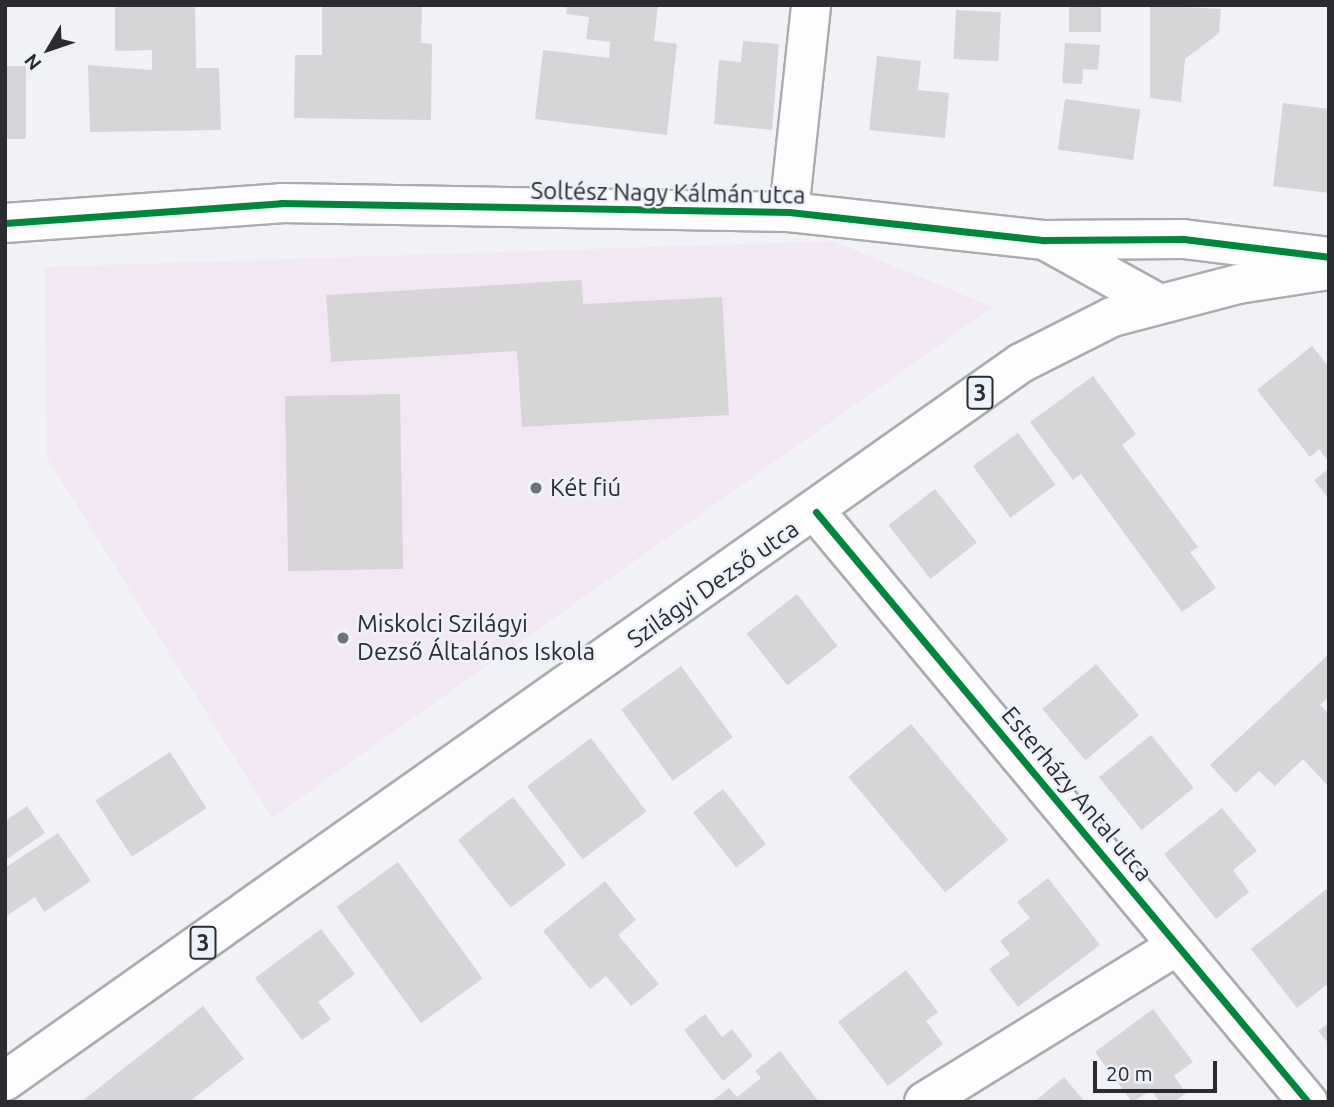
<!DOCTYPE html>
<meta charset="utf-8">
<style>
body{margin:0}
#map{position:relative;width:1334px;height:1107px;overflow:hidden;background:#f0f2f6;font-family:Ubuntu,sans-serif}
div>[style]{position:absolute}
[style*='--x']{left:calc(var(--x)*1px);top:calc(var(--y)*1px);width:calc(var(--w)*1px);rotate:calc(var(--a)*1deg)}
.education>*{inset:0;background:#f2e8f3}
.building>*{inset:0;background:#d7d5d7;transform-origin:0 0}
.roads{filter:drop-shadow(2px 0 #abacaf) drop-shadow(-2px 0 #abacaf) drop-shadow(0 2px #abacaf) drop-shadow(0 -2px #abacaf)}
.street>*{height:38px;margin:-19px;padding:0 19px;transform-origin:19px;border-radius:19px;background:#fdfdfe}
.secondary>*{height:38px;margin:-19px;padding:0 19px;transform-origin:19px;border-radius:19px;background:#fdfdfe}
.primary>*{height:38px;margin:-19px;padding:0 19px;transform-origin:19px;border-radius:19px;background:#fdfdfe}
.cycleway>*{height:7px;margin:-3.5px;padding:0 3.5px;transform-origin:3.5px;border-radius:3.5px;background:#00873e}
.dots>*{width:19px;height:19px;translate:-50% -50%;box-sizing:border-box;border:4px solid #edf1f9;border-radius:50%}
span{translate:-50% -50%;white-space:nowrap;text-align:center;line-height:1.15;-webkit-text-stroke:5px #edf1f9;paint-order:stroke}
.shield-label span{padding:2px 5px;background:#edf1f9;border:2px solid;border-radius:5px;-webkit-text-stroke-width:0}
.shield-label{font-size:23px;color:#2b2c2f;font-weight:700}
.street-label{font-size:24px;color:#2b2c2f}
.poi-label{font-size:24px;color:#2b2c2f}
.left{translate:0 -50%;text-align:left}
.frame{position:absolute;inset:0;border:7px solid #2b2c2f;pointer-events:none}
.north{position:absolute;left:14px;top:14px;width:70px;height:70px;-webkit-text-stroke:5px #edf1f9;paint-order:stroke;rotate:231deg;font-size:19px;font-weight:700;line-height:28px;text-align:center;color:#2b2c2f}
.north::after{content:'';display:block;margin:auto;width:24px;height:32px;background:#2b2c2f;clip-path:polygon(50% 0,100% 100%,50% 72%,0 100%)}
.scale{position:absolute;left:1093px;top:1061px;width:124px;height:32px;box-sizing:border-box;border:4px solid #2b2c2f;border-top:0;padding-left:9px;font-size:21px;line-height:24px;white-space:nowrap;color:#2b2c2f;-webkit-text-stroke:5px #edf1f9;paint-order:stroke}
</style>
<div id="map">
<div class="education">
<i style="clip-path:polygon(833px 241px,993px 307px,272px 818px,47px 458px,45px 267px)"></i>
</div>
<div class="building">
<i style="clip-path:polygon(115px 5px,195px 5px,196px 68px,219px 68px,221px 130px,90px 132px,88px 65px,152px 70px,152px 50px,115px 51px)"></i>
<i style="clip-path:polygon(322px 5px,422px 5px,421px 43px,432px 44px,431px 120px,294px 118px,295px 55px,322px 55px)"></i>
<i style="clip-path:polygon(567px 5px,658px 5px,654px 41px,677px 44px,667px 135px,535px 119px,543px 50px,609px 58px,610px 42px,586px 39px,589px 17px,566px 14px)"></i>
<i style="left:1069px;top:5px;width:32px;height:27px"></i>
<i style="clip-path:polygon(1150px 5px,1221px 9px,1219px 33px,1185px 59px,1181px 102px,1150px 98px)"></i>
<i style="left:956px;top:10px;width:45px;height:49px;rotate:3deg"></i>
<i style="clip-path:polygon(743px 41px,779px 44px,772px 130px,714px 124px,719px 60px,741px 62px)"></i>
<i style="clip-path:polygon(1065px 43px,1100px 45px,1098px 70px,1083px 69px,1082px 84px,1062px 83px)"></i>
<i style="clip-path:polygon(877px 56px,921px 61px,918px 90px,949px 93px,945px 138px,869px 130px)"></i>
<i style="left:5px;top:66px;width:21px;height:73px"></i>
<i style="left:1065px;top:99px;width:76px;height:51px;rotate:8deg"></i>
<i style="clip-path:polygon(1283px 103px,1329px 109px,1329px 193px,1273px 186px)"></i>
<i style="clip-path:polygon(582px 280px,583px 304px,722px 297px,729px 415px,522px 427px,517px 351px,331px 362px,326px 295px)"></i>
<i style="clip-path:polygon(1312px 346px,1329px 367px,1329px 462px,1319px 449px,1310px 457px,1257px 390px)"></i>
<i style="clip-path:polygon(1093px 376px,1136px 434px,1122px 445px,1198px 547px,1190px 552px,1216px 588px,1182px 612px,1081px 474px,1073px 480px,1030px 422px)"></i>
<i style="left:400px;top:394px;width:175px;height:115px;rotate:89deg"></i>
<i style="left:1018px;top:433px;width:64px;height:56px;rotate:54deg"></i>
<i style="clip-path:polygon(1329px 469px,1329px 499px,1314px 480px)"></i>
<i style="left:935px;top:489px;width:68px;height:59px;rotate:52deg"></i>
<i style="left:797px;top:594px;width:66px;height:64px;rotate:52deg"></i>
<i style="clip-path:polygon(1329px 654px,1329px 696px,1320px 705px,1329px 714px,1329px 787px,1303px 759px,1275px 786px,1259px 771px,1236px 793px,1210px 765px)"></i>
<i style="left:1096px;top:664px;width:67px;height:70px;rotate:50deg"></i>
<i style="left:681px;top:666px;width:88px;height:74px;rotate:54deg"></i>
<i style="left:911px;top:724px;width:151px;height:82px;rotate:50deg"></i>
<i style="left:1151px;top:735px;width:68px;height:67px;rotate:51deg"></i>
<i style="left:591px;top:738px;width:92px;height:80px;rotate:53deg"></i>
<i style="left:170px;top:752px;width:67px;height:89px;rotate:57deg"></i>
<i style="left:723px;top:789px;width:70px;height:38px;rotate:52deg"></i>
<i style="left:513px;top:797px;width:86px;height:70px;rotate:52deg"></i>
<i style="clip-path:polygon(27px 806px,45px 833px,7px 859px,5px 821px)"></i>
<i style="clip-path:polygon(1222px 808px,1257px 851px,1233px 870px,1249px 892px,1216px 919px,1164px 854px)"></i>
<i style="clip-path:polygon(58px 833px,91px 881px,44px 912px,35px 897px,5px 917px,5px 868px)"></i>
<i style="left:398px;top:862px;width:144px;height:76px;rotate:54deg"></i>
<i style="clip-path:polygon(1048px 878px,1100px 945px,1018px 1007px,989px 969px,1010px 954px,1000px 941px,1030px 918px,1017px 902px)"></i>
<i style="clip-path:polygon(605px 881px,636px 920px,618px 935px,659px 984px,631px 1006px,606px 976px,590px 989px,543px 931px)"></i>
<i style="clip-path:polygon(1329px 887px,1329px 983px,1297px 1008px,1251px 949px)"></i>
<i style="clip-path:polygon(321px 929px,355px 974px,318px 1002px,331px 1019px,302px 1040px,255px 978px)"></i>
<i style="clip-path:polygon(906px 970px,938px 1012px,926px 1021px,943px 1044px,888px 1086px,838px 1022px)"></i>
<i style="clip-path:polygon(203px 1006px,244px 1059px,189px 1102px,81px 1102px)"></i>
<i style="clip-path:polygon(1153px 1009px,1193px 1062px,1174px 1076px,1186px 1093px,1174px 1102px,1160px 1102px,1151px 1090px,1132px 1102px,1095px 1052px)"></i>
<i style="clip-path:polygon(705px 1014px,722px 1037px,732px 1029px,753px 1056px,723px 1081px,684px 1030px)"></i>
<i style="clip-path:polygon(1329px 1023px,1329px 1044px,1318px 1031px)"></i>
<i style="clip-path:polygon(780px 1051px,819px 1102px,711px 1102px,729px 1088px,737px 1097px,761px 1078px,755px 1071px)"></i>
<i style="clip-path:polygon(1064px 1077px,1085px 1102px,1034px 1102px)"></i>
</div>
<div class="roads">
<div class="street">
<i style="--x:789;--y:212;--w:208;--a:-83.9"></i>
<i style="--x:816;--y:512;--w:768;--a:50.18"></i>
<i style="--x:924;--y:1102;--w:297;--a:-31.7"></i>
</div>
<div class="secondary">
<i style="--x:5;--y:223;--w:277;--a:-4.1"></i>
<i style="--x:281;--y:203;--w:508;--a:1.01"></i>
<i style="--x:789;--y:212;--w:257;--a:6.3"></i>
<i style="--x:1044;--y:240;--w:139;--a:-0.4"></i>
<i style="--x:1183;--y:239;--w:147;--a:7"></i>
<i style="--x:1046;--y:241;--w:128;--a:29"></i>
</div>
<div class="primary">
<i style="--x:5;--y:1081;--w:1244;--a:-35.25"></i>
<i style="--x:1021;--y:363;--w:102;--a:-26.8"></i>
<i style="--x:1112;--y:317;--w:130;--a:-14.7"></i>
<i style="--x:1238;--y:284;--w:92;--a:-8.7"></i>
</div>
</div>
<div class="cycleway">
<i style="--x:5;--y:223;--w:277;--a:-4.1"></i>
<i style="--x:281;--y:203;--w:508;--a:1.01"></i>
<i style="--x:789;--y:212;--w:257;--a:6.3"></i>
<i style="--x:1044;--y:240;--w:139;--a:-0.4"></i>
<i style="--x:1183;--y:239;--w:147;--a:7"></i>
<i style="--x:816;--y:512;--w:768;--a:50.18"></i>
</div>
<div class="dots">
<i style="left:536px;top:488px;background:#707175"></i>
<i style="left:343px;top:638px;background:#707175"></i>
</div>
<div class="shield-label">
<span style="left:980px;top:393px">3</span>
<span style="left:203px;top:943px">3</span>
</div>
<div class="street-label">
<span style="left:668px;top:193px;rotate:1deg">Soltész Nagy Kálmán utca</span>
<span style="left:713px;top:584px;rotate:-35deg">Szilágyi Dezső utca</span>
<span style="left:1077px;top:794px;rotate:50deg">Esterházy Antal utca</span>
</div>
<div class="poi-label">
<span class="left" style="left:550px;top:488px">Két fiú</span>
<span class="left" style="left:357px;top:638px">Miskolci Szilágyi<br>Dezső Általános Iskola</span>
</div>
<div class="frame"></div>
<div class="north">N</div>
<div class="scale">20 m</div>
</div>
